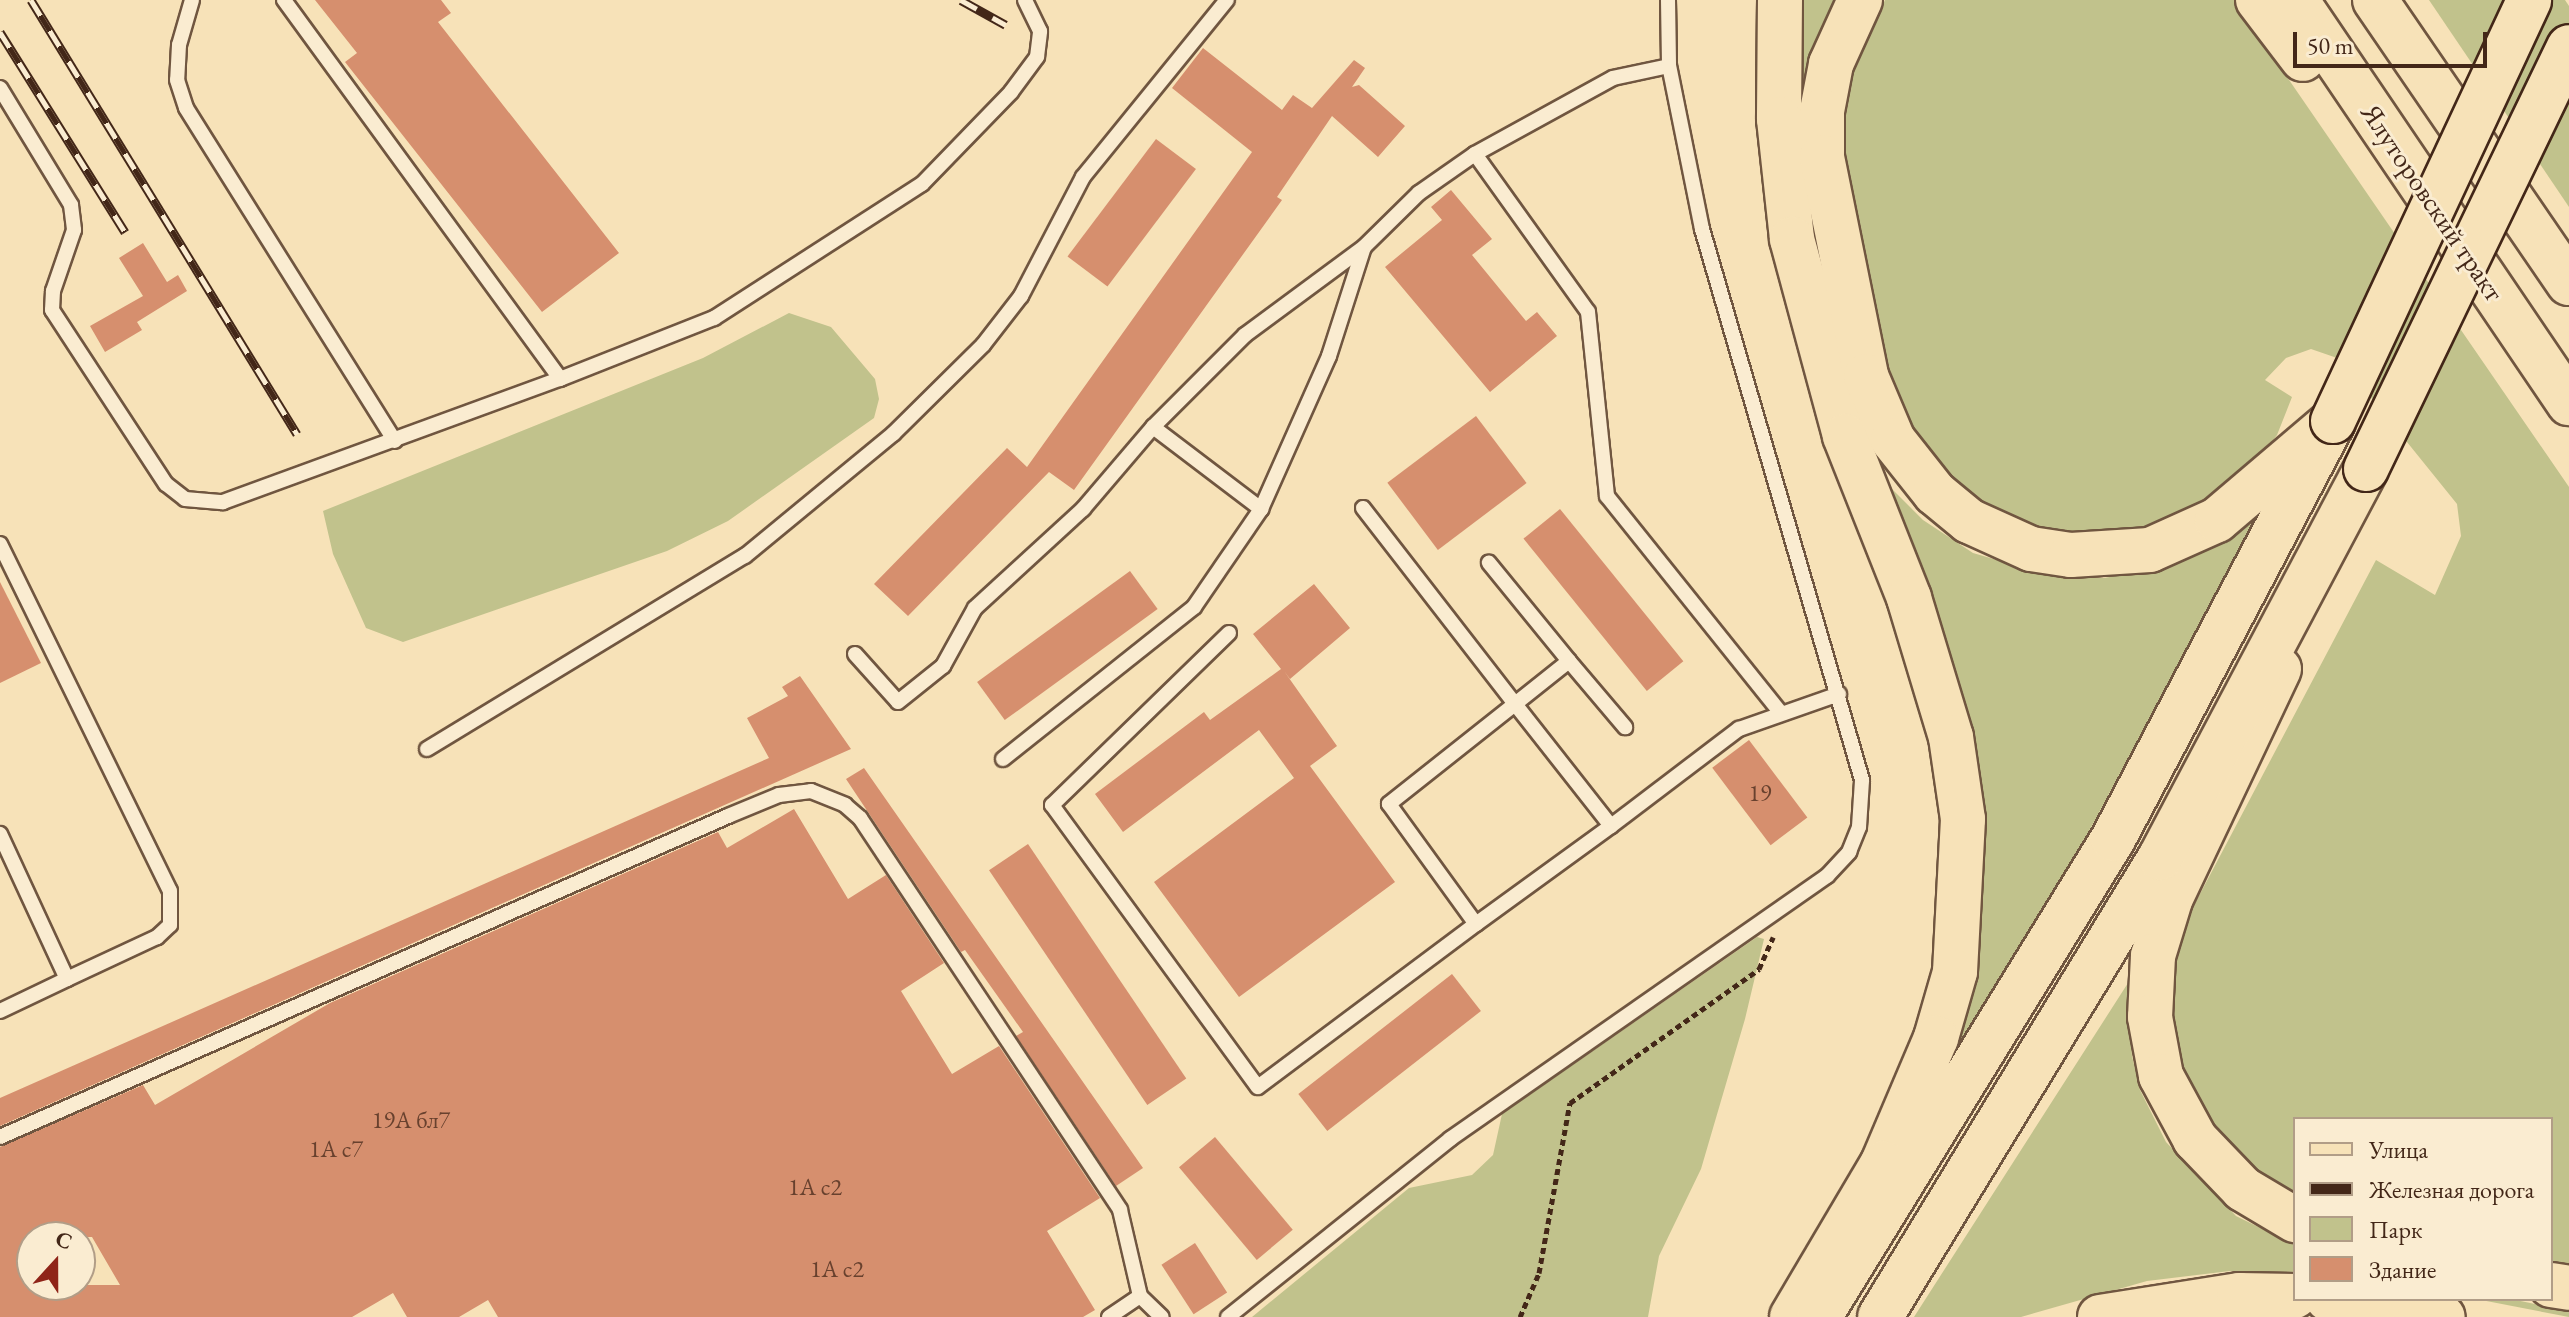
<!DOCTYPE html>
<meta charset="utf-8">
<style>
body{margin:0}
#map{position:relative;width:2569px;height:1317px;overflow:hidden;background:#f7e2b8;font-family:"EB Garamond",serif}
div>[style]{position:absolute}
[style*='--x']{left:calc(var(--x)*1px);top:calc(var(--y)*1px);width:calc(var(--w)*1px);rotate:calc(var(--a)*1deg)}
.green>*{inset:0;background:#c1c28c}
.building>*{inset:0;background:#d68f6e;transform-origin:0 0}
.path>*{height:5px;margin-top:-2.5px;transform-origin:0;background:repeating-linear-gradient(90deg,#432718 0 6px,transparent 0 10px)}
.roads{filter:drop-shadow(2px 0 #705640) drop-shadow(-2px 0 #705640) drop-shadow(0 2px #705640) drop-shadow(0 -2px #705640)}
.lane>*{height:14px;margin:-7px;padding:0 7px;transform-origin:7px;border-radius:7px;background:#faecd1}
.primary>*{height:44px;margin:-22px;padding:0 22px;transform-origin:22px;border-radius:22px;background:#f7e2b8}
.highway>*{height:44px;margin:-22px;padding:0 22px;transform-origin:22px;border-radius:22px;background:#f7e2b8}
.rail>*{height:9px;margin-top:-4.5px;transform-origin:0;background:repeating-linear-gradient(90deg,#faecd1 0 18px,#432718 0 36px);box-sizing:border-box;border-block:2px solid #432718}
.bridges{filter:drop-shadow(2px 0 #432718) drop-shadow(-2px 0 #432718) drop-shadow(0 2px #432718) drop-shadow(0 -2px #432718)}
.highway-bridge>*{height:44px;margin:-22px;padding:0 22px;transform-origin:22px;border-radius:22px;background:#f7e2b8}
span{translate:-50% -50%;white-space:nowrap;text-align:center;line-height:1.15;-webkit-text-stroke:6px #faecd1;paint-order:stroke}
.number-label{font-size:24px;color:#68412e}
.number-label span{-webkit-text-stroke-width:0}
.street-label{font-size:28px;color:#432718}
.legend{position:absolute;left:2293px;top:1117px;width:260px;height:184px;box-sizing:border-box;background:#faecd1;border:2px solid #b19d87;margin:0;padding:10px 14px;list-style:none;font-size:24px;color:#432718}
.legend li{display:flex;align-items:center;gap:16px;height:40px}
.legend b{width:40px;border:2px solid #b19d87}
.north{position:absolute;left:16px;top:1221px;width:80px;height:80px;box-sizing:border-box;background:#faecd1;border:2px solid #b19d87;border-radius:50%;rotate:21deg;font-size:22px;font-weight:700;line-height:32px;text-align:center;color:#432718}
.north::after{content:'';display:block;margin:auto;width:28px;height:36px;background:#8f2418;clip-path:polygon(50% 0,100% 100%,50% 72%,0 100%)}
.scale{position:absolute;left:2293px;top:32px;width:194px;height:36px;box-sizing:border-box;border:4px solid #432718;border-top:0;padding-left:10px;font-size:24px;line-height:28px;white-space:nowrap;color:#432718;-webkit-text-stroke:6px #faecd1;paint-order:stroke}
</style>
<div id="map">
<div class="green">
<i style="clip-path:polygon(1798px 0,1835px 0,1804px 80px,1800px 80px)"></i>
<i style="clip-path:polygon(1885px 0,2234px 0,2569px 487px,2569px 1269px,2551px 1265px,2551px 1119px,2295px 1119px,2295px 1201px,2268px 1184px,2200px 1115px,2175px 1055px,2171px 1026px,2175px 958px,2191px 911px,2376px 560px,2435px 595px,2461px 536px,2457px 504px,2340px 359px,2311px 349px,2286px 358px,2265px 380px,2292px 397px,2277px 435px,2244px 478px,2163px 529px,2048px 536px,1962px 495px,1917px 446px,1890px 386px,1841px 159px,1845px 83px)"></i>
<i style="clip-path:polygon(2429px 0,2565px 0,2569px 6px,2569px 207px)"></i>
<i style="clip-path:polygon(789px 313px,831px 327px,875px 379px,879px 399px,874px 418px,728px 521px,667px 551px,403px 642px,366px 628px,333px 554px,323px 511px,703px 358px)"></i>
<i style="clip-path:polygon(1889px 486px,1923px 520px,1973px 553px,2056px 577px,2104px 578px,2165px 567px,2253px 523px,2094px 822px,1970px 1042px,1964px 1043px,1960px 1039px,1974px 981px,1966px 716px,1931px 589px)"></i>
<i style="clip-path:polygon(1757px 937px,1764px 939px,1745px 1019px,1701px 1169px,1659px 1256px,1648px 1317px,1252px 1317px,1409px 1188px,1472px 1175px,1493px 1155px,1502px 1114px)"></i>
<i style="clip-path:polygon(2128px 983px,2132px 1056px,2140px 1090px,2166px 1142px,2236px 1216px,2295px 1245px,2295px 1272px,2230px 1271px,2147px 1281px,2021px 1317px,1914px 1317px)"></i>
<i style="clip-path:polygon(2476px 1299px,2511px 1299px,2569px 1311px,2569px 1317px)"></i>
</div>
<div class="building">
<i style="clip-path:polygon(315px 0,441px 0,451px 13px,438px 22px,619px 253px,542px 312px,345px 62px,357px 53px)"></i>
<i style="clip-path:polygon(1203px 48px,1282px 110px,1293px 95px,1312px 108px,1354px 60px,1365px 68px,1352px 87px,1359px 85px,1405px 126px,1378px 157px,1332px 116px,1277px 197px,1282px 200px,1074px 490px,1049px 472px,908px 616px,874px 584px,1007px 448px,1027px 467px,1252px 152px,1172px 88px)"></i>
<i style="left:1156px;top:139px;width:50px;height:147px;rotate:37deg"></i>
<i style="clip-path:polygon(1451px 190px,1492px 239px,1472px 255px,1526px 321px,1537px 312px,1557px 336px,1490px 392px,1385px 267px,1442px 220px,1431px 207px)"></i>
<i style="clip-path:polygon(143px 243px,167px 282px,178px 275px,187px 291px,137px 322px,142px 330px,105px 352px,90px 326px,143px 296px,119px 258px)"></i>
<i style="left:1476px;top:416px;width:84px;height:111px;rotate:53deg"></i>
<i style="left:1560px;top:509px;width:196px;height:47px;rotate:51deg"></i>
<i style="left:1130px;top:571px;width:47px;height:189px;rotate:54deg"></i>
<i style="clip-path:polygon(0 582px,41px 663px,0 683px)"></i>
<i style="clip-path:polygon(1314px 584px,1350px 628px,1290px 679px,1284px 671px,1337px 746px,1310px 766px,1395px 882px,1239px 997px,1154px 882px,1294px 778px,1259px 730px,1123px 832px,1095px 794px,1204px 712px,1210px 720px,1281px 669px,1253px 634px)"></i>
<i style="clip-path:polygon(800px 676px,851px 749px,0 1126px,0 1098px,769px 758px,747px 718px,788px 696px,782px 687px)"></i>
<i style="left:1749px;top:740px;width:97px;height:46px;rotate:53deg"></i>
<i style="clip-path:polygon(864px 768px,1143px 1168px,1116px 1186px,1016px 1036px,1023px 1032px,965px 950px,961px 952px,846px 779px)"></i>
<i style="clip-path:polygon(evenodd,794px 809px,848px 899px,886px 875px,944px 963px,901px 991px,952px 1074px,999px 1046px,1100px 1198px,1047px 1231px,1095px 1310px,1083px 1317px,498px 1317px,488px 1300px,459px 1317px,407px 1317px,393px 1293px,352px 1317px,0 1317px,0 1147px,143px 1085px,155px 1105px,330px 1003px,718px 832px,727px 848px,794px 809px,32px 1237px,92px 1237px,120px 1285px,32px 1285px,32px 1237px)"></i>
<i style="left:1028px;top:844px;width:283px;height:47px;rotate:56deg"></i>
<i style="left:1452px;top:974px;width:47px;height:195px;rotate:52deg"></i>
<i style="left:1215px;top:1137px;width:121px;height:47px;rotate:50deg"></i>
<i style="left:1195px;top:1243px;width:59px;height:40px;rotate:57deg"></i>
</div>
<div class="path">
<i style="--x:1520;--y:1317;--w:48;--a:-66.6"></i>
<i style="--x:1539;--y:1273;--w:173;--a:-79.7"></i>
<i style="--x:1570;--y:1103;--w:232;--a:-35.3"></i>
<i style="--x:1759;--y:969;--w:35;--a:-66"></i>
</div>
<div class="roads">
<div class="lane">
<i style="--x:192;--y:0;--w:47;--a:106.1"></i>
<i style="--x:179;--y:45;--w:35;--a:93"></i>
<i style="--x:177;--y:80;--w:29;--a:72"></i>
<i style="--x:186;--y:108;--w:393;--a:57.9"></i>
<i style="--x:284;--y:0;--w:469;--a:53.9"></i>
<i style="--x:560;--y:379;--w:166;--a:-21.6"></i>
<i style="--x:714;--y:318;--w:247;--a:-32.8"></i>
<i style="--x:922;--y:184;--w:128;--a:-45.9"></i>
<i style="--x:1011;--y:92;--w:44;--a:-53.4"></i>
<i style="--x:1037;--y:57;--w:26;--a:-83"></i>
<i style="--x:1040;--y:31;--w:34;--a:-116"></i>
<i style="--x:1668;--y:0;--w:66;--a:89.1"></i>
<i style="--x:1669;--y:66;--w:57;--a:167.9"></i>
<i style="--x:1613;--y:78;--w:158;--a:151.2"></i>
<i style="--x:1475;--y:154;--w:194;--a:54.4"></i>
<i style="--x:1588;--y:312;--w:185;--a:84.1"></i>
<i style="--x:1607;--y:496;--w:277;--a:51.3"></i>
<i style="--x:0;--y:88;--w:137;--a:58.7"></i>
<i style="--x:71;--y:205;--w:25;--a:83"></i>
<i style="--x:74;--y:230;--w:65;--a:109"></i>
<i style="--x:53;--y:291;--w:19;--a:93"></i>
<i style="--x:52;--y:310;--w:208;--a:56.8"></i>
<i style="--x:166;--y:484;--w:24;--a:38"></i>
<i style="--x:185;--y:499;--w:38;--a:5"></i>
<i style="--x:223;--y:502;--w:359;--a:-20.1"></i>
<i style="--x:1364;--y:247;--w:148;--a:143.5"></i>
<i style="--x:1245;--y:335;--w:130;--a:135"></i>
<i style="--x:1153;--y:427;--w:136;--a:37.2"></i>
<i style="--x:1261;--y:509;--w:167;--a:-66"></i>
<i style="--x:1329;--y:356;--w:114;--a:-72.2"></i>
<i style="--x:1364;--y:247;--w:77;--a:-44.5"></i>
<i style="--x:1419;--y:193;--w:68;--a:-34.9"></i>
<i style="--x:1363;--y:508;--w:248;--a:52.2"></i>
<i style="--x:1515;--y:704;--w:69;--a:-38.5"></i>
<i style="--x:1569;--y:661;--w:127;--a:-129.2"></i>
<i style="--x:0;--y:544;--w:386;--a:63.9"></i>
<i style="--x:170;--y:891;--w:34;--a:90"></i>
<i style="--x:170;--y:925;--w:18;--a:137"></i>
<i style="--x:157;--y:937;--w:99;--a:155"></i>
<i style="--x:67;--y:979;--w:160;--a:-114.8"></i>
<i style="--x:1229;--y:633;--w:247;--a:135.8"></i>
<i style="--x:1052;--y:805;--w:349;--a:53.9"></i>
<i style="--x:1258;--y:1087;--w:272;--a:-36.8"></i>
<i style="--x:855;--y:654;--w:64;--a:48.1"></i>
<i style="--x:898;--y:702;--w:58;--a:-38.7"></i>
<i style="--x:943;--y:666;--w:66;--a:-61.1"></i>
<i style="--x:975;--y:608;--w:147;--a:-42.5"></i>
<i style="--x:1083;--y:509;--w:108;--a:-49.5"></i>
<i style="--x:1569;--y:661;--w:87;--a:49.7"></i>
<i style="--x:427;--y:749;--w:372;--a:-31.3"></i>
<i style="--x:745;--y:556;--w:192;--a:-39.5"></i>
<i style="--x:893;--y:434;--w:127;--a:-44.7"></i>
<i style="--x:983;--y:345;--w:62;--a:-52.2"></i>
<i style="--x:1021;--y:296;--w:134;--a:-62.5"></i>
<i style="--x:1083;--y:177;--w:228;--a:-50.9"></i>
<i style="--x:1003;--y:759;--w:244;--a:-38.5"></i>
<i style="--x:1194;--y:607;--w:119;--a:-55.6"></i>
<i style="--x:1611;--y:826;--w:155;--a:-128.2"></i>
<i style="--x:1515;--y:704;--w:161;--a:141.6"></i>
<i style="--x:1389;--y:804;--w:148;--a:54.1"></i>
<i style="--x:1476;--y:924;--w:167;--a:-36"></i>
<i style="--x:1611;--y:826;--w:161;--a:-37.2"></i>
<i style="--x:1739;--y:729;--w:106;--a:-19.3"></i>
<i style="--x:0;--y:1011;--w:74;--a:-25.5"></i>
<i style="--x:0;--y:1137;--w:796;--a:-23.79"></i>
<i style="--x:728;--y:816;--w:55;--a:-22.4"></i>
<i style="--x:779;--y:795;--w:32;--a:-7"></i>
<i style="--x:811;--y:791;--w:37;--a:22"></i>
<i style="--x:845;--y:805;--w:20;--a:41"></i>
<i style="--x:860;--y:818;--w:470;--a:56.4"></i>
<i style="--x:1120;--y:1210;--w:88;--a:76.9"></i>
<i style="--x:1140;--y:1296;--w:30;--a:44"></i>
<i style="--x:1109;--y:1317;--w:37;--a:-34"></i>
<i style="--x:1228;--y:1317;--w:285;--a:-38.7"></i>
<i style="--x:1450;--y:1139;--w:460;--a:-34.9"></i>
<i style="--x:1827;--y:876;--w:33;--a:-47"></i>
<i style="--x:1849;--y:852;--w:27;--a:-68"></i>
<i style="--x:1859;--y:827;--w:47;--a:-86.3"></i>
<i style="--x:1862;--y:780;--w:574;--a:-106.19"></i>
<i style="--x:1702;--y:229;--w:166;--a:-101.4"></i>
</div>
<div class="primary">
<i style="--x:1780;--y:0;--w:119;--a:90.5"></i>
<i style="--x:1779;--y:119;--w:121;--a:83.8"></i>
<i style="--x:1792;--y:239;--w:204;--a:74.9"></i>
<i style="--x:1845;--y:436;--w:174;--a:68.4"></i>
<i style="--x:1909;--y:598;--w:145;--a:73.2"></i>
<i style="--x:1951;--y:737;--w:83;--a:81.7"></i>
<i style="--x:1963;--y:819;--w:153;--a:93"></i>
<i style="--x:1955;--y:972;--w:69;--a:106.1"></i>
<i style="--x:1936;--y:1038;--w:136;--a:113"></i>
<i style="--x:1883;--y:1163;--w:179;--a:120.6"></i>
<i style="--x:1860;--y:0;--w:70;--a:114.4"></i>
<i style="--x:1831;--y:64;--w:48;--a:100.8"></i>
<i style="--x:1822;--y:111;--w:46;--a:90"></i>
<i style="--x:1822;--y:157;--w:223;--a:78.6"></i>
<i style="--x:1866;--y:376;--w:69;--a:67.1"></i>
<i style="--x:1893;--y:440;--w:68;--a:51.6"></i>
<i style="--x:1935;--y:493;--w:44;--a:39.5"></i>
<i style="--x:1969;--y:521;--w:68;--a:24.3"></i>
<i style="--x:2031;--y:549;--w:40;--a:8.5"></i>
<i style="--x:2071;--y:555;--w:79;--a:-3.6"></i>
<i style="--x:2150;--y:550;--w:73;--a:-24.1"></i>
<i style="--x:2217;--y:520;--w:150;--a:-40.4"></i>
<i style="--x:2258;--y:0;--w:74;--a:52.7"></i>
<i style="--x:2296;--y:0;--w:487;--a:55.9"></i>
<i style="--x:2375;--y:0;--w:343;--a:55.6"></i>
<i style="--x:2279;--y:669;--w:255;--a:115.3"></i>
<i style="--x:2170;--y:900;--w:59;--a:106.9"></i>
<i style="--x:2153;--y:956;--w:61;--a:92.8"></i>
<i style="--x:2150;--y:1017;--w:60;--a:79.4"></i>
<i style="--x:2161;--y:1076;--w:72;--a:61.6"></i>
<i style="--x:2195;--y:1139;--w:69;--a:46.2"></i>
<i style="--x:2243;--y:1189;--w:61;--a:30.8"></i>
<i style="--x:2551;--y:1285;--w:18;--a:9"></i>
<i style="--x:2328;--y:1299;--w:116;--a:8.9"></i>
<i style="--x:2100;--y:1317;--w:141;--a:-9"></i>
<i style="--x:2239;--y:1295;--w:56;--a:1"></i>
</div>
<div class="highway">
<i style="--x:1819;--y:1317;--w:561;--a:-58.41"></i>
<i style="--x:2113;--y:839;--w:472;--a:-62.2"></i>
<i style="--x:1880;--y:1317;--w:538;--a:-58.62"></i>
<i style="--x:2160;--y:858;--w:440;--a:-62.1"></i>
</div>
</div>
<div class="rail">
<i style="--x:31;--y:0;--w:509;--a:58.5"></i>
<i style="--x:961;--y:0;--w:51;--a:29.1"></i>
<i style="--x:0;--y:32;--w:236;--a:58"></i>
</div>
<div class="bridges">
<div class="highway-bridge">
<i style="--x:2333;--y:421;--w:464;--a:-65"></i>
<i style="--x:2366;--y:469;--w:468;--a:-64.3"></i>
</div>
</div>
<div class="number-label">
<span style="left:1760px;top:793px">19</span>
<span style="left:411px;top:1120px">19А бл7</span>
<span style="left:336px;top:1149px">1А с7</span>
<span style="left:815px;top:1187px">1А с2</span>
<span style="left:837px;top:1269px">1А с2</span>
</div>
<div class="street-label">
<span style="left:2433px;top:202px;rotate:56deg">Ялуторовский тракт</span>
</div>
<ul class="legend">
<li><b style="height:10px;background:#f7e2b8"></b>Улица</li>
<li><b style="height:10px;background:#432718"></b>Железная дорога</li>
<li><b style="height:22px;background:#c1c28c"></b>Парк</li>
<li><b style="height:22px;background:#d68f6e"></b>Здание</li>
</ul>
<div class="north">С</div>
<div class="scale">50 m</div>
</div>
